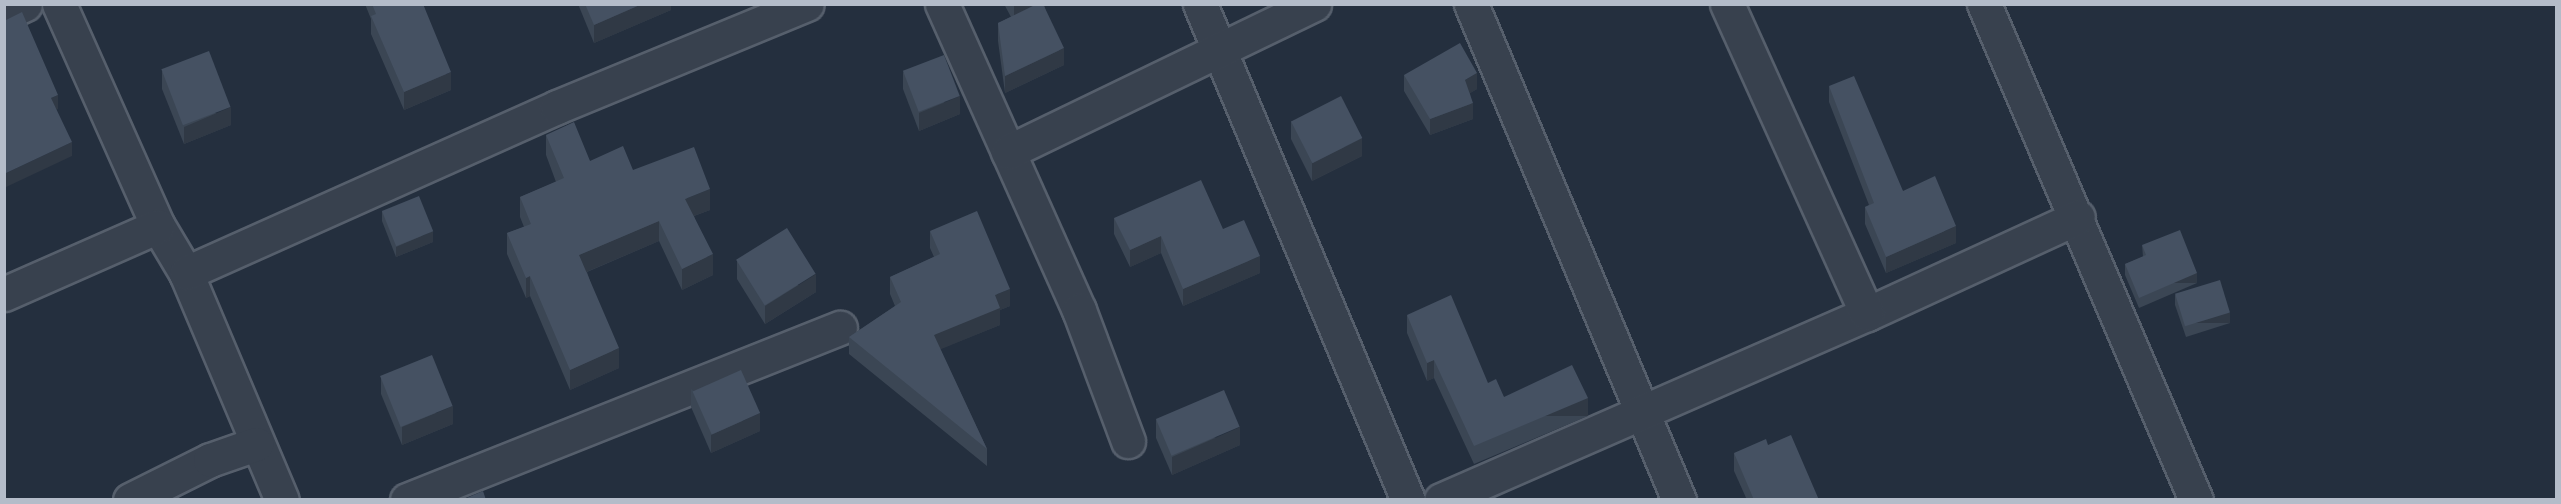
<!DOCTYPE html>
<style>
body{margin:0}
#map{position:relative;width:2561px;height:504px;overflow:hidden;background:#242f3e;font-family:"Roboto Condensed",sans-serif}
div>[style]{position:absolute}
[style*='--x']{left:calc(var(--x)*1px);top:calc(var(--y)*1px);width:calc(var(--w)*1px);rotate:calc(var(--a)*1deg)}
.roads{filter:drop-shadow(2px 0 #565f6c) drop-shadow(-2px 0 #565f6c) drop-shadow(0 2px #565f6c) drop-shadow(0 -2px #565f6c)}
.minor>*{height:33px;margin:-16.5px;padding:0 16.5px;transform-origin:16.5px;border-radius:16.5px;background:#38414e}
.wall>*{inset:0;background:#3b4654}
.shaded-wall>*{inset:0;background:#303945;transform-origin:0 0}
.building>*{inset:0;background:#455162;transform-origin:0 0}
span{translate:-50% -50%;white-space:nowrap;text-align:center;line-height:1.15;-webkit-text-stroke:6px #1d2633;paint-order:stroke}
.frame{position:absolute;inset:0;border:6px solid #b4bcc9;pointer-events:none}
</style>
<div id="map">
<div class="roads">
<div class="minor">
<i style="--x:59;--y:4;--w:243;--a:66"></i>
<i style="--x:158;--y:226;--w:55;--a:59.2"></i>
<i style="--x:186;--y:273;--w:246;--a:67.1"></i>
<i style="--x:942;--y:4;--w:335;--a:65.9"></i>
<i style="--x:1079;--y:310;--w:140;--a:69.5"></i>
<i style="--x:1200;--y:4;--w:538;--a:67.25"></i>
<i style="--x:1471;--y:4;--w:538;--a:67.25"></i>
<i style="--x:1984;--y:4;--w:539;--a:66.86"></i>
<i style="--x:4;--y:14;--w:23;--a:-25"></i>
<i style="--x:1008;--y:152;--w:340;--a:-25.8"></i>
<i style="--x:186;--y:273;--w:406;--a:-24.1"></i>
<i style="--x:557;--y:107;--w:270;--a:-22.4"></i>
<i style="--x:4;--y:294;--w:168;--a:-23.8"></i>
<i style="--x:1867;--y:314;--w:232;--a:-24.7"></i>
<i style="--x:130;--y:500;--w:89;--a:-26.6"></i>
<i style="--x:210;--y:460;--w:49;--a:-19.2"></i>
<i style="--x:407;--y:500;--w:466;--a:-21.7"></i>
<i style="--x:1441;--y:500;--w:465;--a:-23.6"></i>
<i style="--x:1867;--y:314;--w:340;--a:-114.3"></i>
</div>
</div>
<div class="wall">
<i style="clip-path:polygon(365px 4px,423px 4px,451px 90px,404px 110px,371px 34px,371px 19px)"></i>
<i style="clip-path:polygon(578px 4px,671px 4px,671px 10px,594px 43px)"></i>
<i style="clip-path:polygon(1004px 4px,1044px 4px,1044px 5px,1064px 65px,1005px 93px,998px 41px,998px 23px,1011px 17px)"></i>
<i style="clip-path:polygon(162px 71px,231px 125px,184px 144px,162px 89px)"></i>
<i style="clip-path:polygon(903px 72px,960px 114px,919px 131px,903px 89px)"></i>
<i style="clip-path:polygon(1404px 75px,1477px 89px,1470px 93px,1473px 119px,1430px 135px,1404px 91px)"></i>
<i style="clip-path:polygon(1829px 86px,1903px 191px,1956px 243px,1886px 273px,1865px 224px,1865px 207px,1869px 205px,1829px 102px)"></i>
<i style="clip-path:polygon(1291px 121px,1362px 156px,1312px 181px,1291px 139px)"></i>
<i style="clip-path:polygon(546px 135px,590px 161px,633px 170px,710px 210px,694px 216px,713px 275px,682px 290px,659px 241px,587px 272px,619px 368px,570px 390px,530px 296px,526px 298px,507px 254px,507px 233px,524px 227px,520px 217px,520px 197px,556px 182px,546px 155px)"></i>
<i style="clip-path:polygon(382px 211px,433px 242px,396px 257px,382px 221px)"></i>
<i style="clip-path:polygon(1114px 218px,1223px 229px,1260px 273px,1183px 306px,1161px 253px,1130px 267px,1114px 234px)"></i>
<i style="clip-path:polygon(930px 231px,1010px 306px,1000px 310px,1000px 325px,940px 349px,987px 449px,987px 466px,849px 354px,849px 337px,895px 306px,890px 294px,890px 277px,934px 257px,930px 248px)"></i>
<i style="clip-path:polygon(2142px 245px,2197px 283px,2139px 308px,2125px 275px,2125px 264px,2143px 257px)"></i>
<i style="clip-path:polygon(737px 261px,816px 292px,765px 324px,737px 279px)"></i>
<i style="clip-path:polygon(2175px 295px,2230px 323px,2186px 337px,2175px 305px)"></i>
<i style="clip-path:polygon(1407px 315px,1504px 397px,1588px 416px,1474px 464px,1434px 378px,1427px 381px,1407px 333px)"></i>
<i style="clip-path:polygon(381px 377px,453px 424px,402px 445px,381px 394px)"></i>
<i style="clip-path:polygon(691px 389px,760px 431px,711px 453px,691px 407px)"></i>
<i style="clip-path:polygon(1156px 420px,1240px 445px,1172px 475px,1156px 438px)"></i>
<i style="clip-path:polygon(1734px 453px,1819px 500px,1747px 500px,1734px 471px)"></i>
</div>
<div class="shaded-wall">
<i style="clip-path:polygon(642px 4px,671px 4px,671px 10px,594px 43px,594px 25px)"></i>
<i style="clip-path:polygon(1014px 4px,1044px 4px,1014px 22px)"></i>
<i style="clip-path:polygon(1064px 48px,1064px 65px,1005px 93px,1005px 76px)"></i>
<i style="clip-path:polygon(451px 72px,451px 90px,404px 110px,404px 92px)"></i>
<i style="clip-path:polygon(1477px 73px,1477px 89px,1465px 96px,1465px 80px)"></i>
<i style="clip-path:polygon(58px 95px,58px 109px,51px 112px,51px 98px)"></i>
<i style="clip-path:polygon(960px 96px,960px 114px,919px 131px,919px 113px)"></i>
<i style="clip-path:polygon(1473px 103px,1473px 119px,1430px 135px,1430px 119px)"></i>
<i style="clip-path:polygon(231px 107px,231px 125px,184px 144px,184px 127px)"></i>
<i style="clip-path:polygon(1362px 138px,1362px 156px,1312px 181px,1312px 163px)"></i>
<i style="clip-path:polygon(72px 142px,72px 156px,4px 188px,4px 174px)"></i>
<i style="clip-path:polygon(710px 189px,710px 210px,685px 219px,685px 199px)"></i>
<i style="clip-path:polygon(659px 221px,659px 241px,579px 275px,579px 255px)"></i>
<i style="clip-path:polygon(1956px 226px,1956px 243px,1886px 273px,1886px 257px)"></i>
<i style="clip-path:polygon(433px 231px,433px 242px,396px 257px,396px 247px)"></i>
<i style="clip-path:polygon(1161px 236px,1161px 253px,1130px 267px,1130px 250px)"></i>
<i style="clip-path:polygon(713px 254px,713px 275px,682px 290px,682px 269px)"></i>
<i style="clip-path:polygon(1260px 256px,1260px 273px,1183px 306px,1183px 289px)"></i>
<i style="left:2197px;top:273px;width:10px;height:63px;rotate:90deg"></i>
<i style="clip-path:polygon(816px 274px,816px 292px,765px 324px,765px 306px)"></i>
<i style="clip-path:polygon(530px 276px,530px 296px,526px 298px,526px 278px)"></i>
<i style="clip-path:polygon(1010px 289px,1010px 306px,1000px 310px,1000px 325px,934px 352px,934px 335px,995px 295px)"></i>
<i style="left:2230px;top:313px;width:10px;height:46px;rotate:90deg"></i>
<i style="clip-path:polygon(619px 348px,619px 368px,570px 390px,570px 370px)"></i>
<i style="clip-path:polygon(1434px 360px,1434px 378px,1427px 381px,1427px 363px)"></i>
<i style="left:1588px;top:398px;width:18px;height:124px;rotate:90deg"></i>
<i style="clip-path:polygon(453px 406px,453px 424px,402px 445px,402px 427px)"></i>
<i style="clip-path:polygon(760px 413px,760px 431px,711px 453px,711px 435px)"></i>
<i style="clip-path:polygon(1240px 427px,1240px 445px,1172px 475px,1172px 457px)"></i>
</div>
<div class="building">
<i style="clip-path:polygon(372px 4px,423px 4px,451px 72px,404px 92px,371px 16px,376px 14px)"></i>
<i style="clip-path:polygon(585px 4px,642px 4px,594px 25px)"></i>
<i style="clip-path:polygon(1037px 4px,1043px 4px,1064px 48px,1005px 76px,998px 23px)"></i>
<i style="clip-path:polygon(22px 12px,58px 95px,51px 98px,72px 142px,4px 174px,4px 21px)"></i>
<i style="clip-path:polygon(1460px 43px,1477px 73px,1465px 80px,1473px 103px,1430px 119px,1404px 75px)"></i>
<i style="left:209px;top:51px;width:60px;height:51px;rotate:69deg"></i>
<i style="left:944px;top:55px;width:44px;height:44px;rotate:69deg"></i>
<i style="clip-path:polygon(1854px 76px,1903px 191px,1935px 176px,1956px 226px,1886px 257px,1865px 207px,1874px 203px,1829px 86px)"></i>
<i style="left:1341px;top:96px;width:47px;height:56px;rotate:63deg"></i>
<i style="clip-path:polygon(574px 122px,590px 161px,623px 146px,633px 170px,694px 147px,710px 189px,685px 199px,713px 254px,682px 269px,659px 221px,579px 255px,619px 348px,570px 370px,530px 276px,526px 278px,507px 233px,531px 224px,520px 197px,564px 178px,546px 135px)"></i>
<i style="clip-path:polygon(1201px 180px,1223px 229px,1244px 220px,1260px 256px,1183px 289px,1161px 236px,1130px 250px,1114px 218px)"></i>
<i style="left:419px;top:196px;width:38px;height:40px;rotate:68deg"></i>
<i style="clip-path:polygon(977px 211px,1010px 289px,995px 295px,1000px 308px,934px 335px,987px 449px,849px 337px,901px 302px,890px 277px,940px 254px,930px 231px)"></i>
<i style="left:787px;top:228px;width:54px;height:60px;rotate:58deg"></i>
<i style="clip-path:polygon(2180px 230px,2197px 273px,2139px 298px,2125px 264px,2146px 255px,2142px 245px)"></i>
<i style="left:2220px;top:280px;width:34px;height:47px;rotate:73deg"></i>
<i style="clip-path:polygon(1451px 295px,1488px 383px,1496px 379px,1504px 397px,1572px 365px,1588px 398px,1474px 446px,1434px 360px,1427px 363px,1407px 315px)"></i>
<i style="left:432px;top:355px;width:55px;height:56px;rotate:68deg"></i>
<i style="left:741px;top:370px;width:47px;height:53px;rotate:66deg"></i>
<i style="left:1224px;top:390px;width:40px;height:74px;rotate:67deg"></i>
<i style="clip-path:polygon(1791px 435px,1819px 500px,1754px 500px,1734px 453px,1766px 439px,1768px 445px)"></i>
<i style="clip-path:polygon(483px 491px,486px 500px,462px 500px)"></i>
</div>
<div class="frame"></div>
</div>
